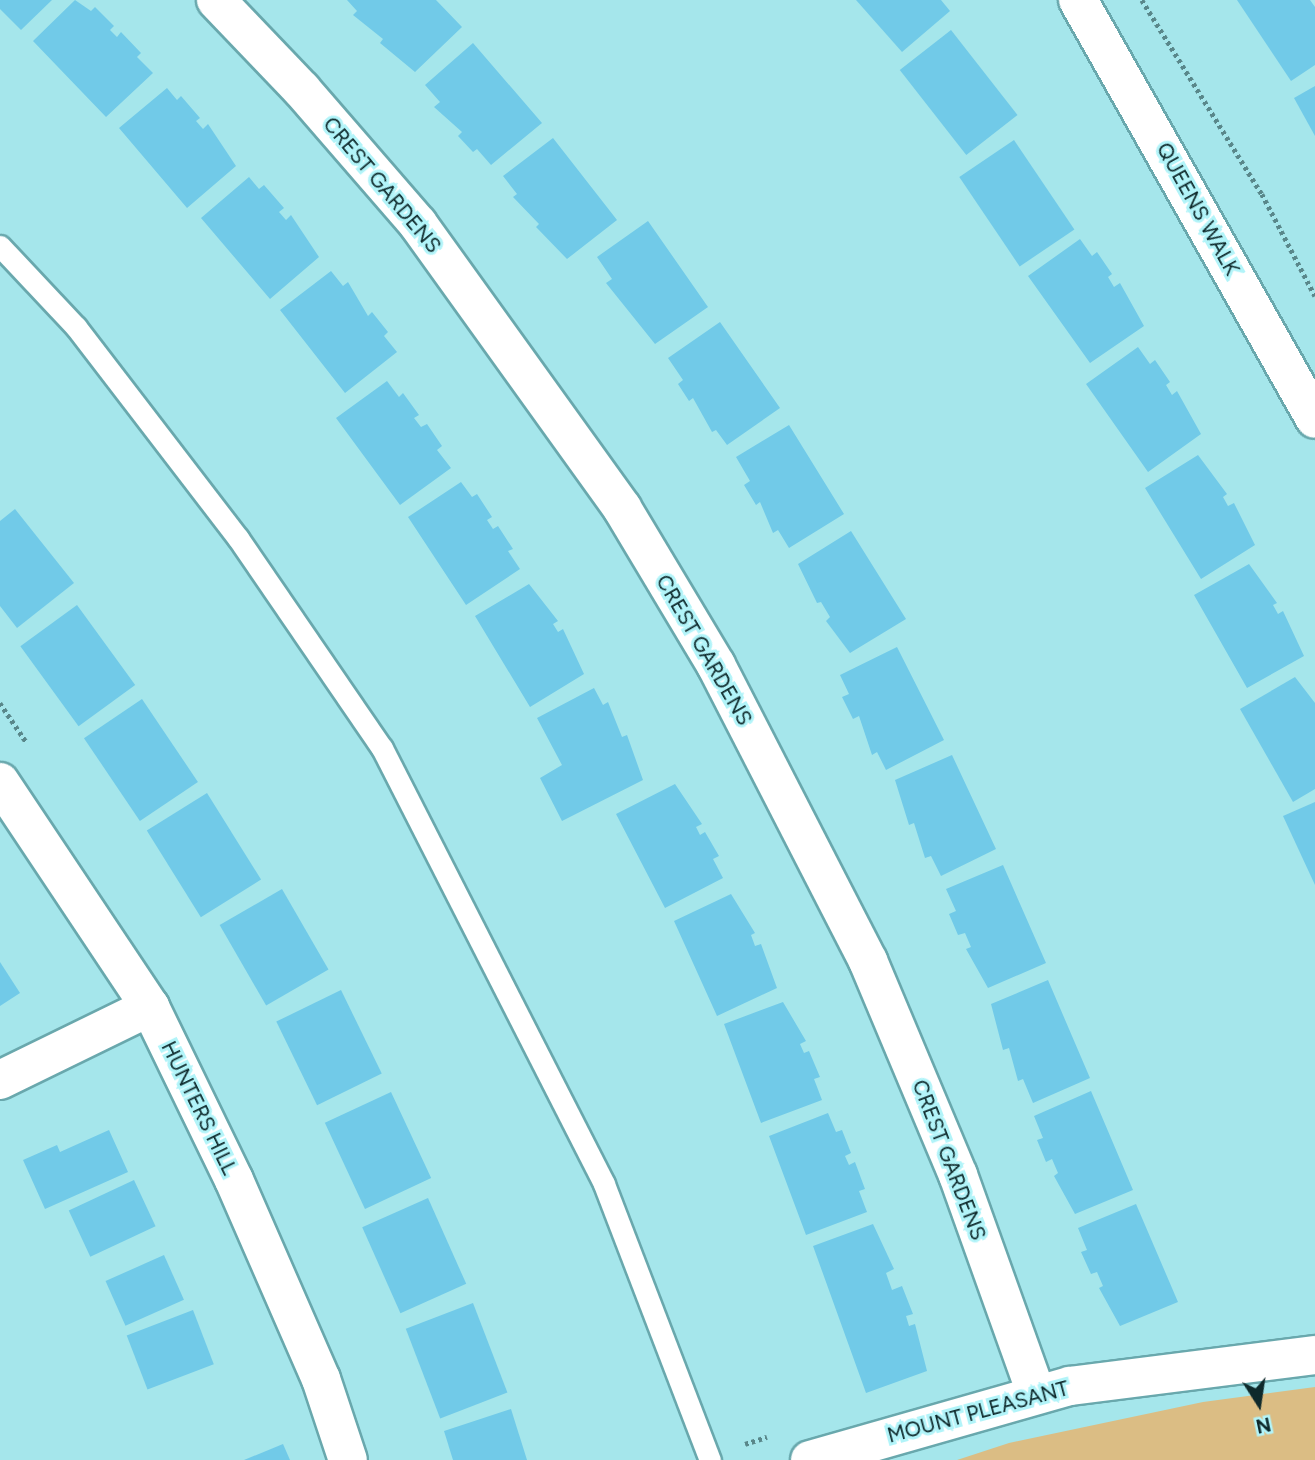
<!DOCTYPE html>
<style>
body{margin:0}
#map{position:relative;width:1315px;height:1460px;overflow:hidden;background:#a5e6eb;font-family:Figtree,sans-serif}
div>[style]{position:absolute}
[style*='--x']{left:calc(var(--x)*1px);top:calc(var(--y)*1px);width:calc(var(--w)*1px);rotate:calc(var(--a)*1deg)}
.green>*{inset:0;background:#dbbd84}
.building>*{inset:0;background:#71cae8;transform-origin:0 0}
.path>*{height:4.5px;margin-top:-2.25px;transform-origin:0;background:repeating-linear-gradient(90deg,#59878a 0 3.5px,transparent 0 7px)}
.roads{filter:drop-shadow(2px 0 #69a8ad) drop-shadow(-2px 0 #69a8ad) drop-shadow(0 2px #69a8ad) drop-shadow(0 -2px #69a8ad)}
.lane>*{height:21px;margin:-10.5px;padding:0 10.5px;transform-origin:10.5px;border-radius:10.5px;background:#fff}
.street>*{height:38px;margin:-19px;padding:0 19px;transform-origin:19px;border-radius:19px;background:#fff}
span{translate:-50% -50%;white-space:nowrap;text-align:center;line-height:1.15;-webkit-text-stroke:6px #b2f4f9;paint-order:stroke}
.street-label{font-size:21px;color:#0e292b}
.north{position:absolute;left:1224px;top:1369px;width:70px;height:70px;-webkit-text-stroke:5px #b2f4f9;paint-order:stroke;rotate:168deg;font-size:19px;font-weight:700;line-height:28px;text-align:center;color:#0e292b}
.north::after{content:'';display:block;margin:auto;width:24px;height:32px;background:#0e292b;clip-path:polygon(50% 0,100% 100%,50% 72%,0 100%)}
</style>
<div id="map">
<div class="green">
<i style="clip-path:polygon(1315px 1387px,1315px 1460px,957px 1460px,1009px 1443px,1203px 1402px)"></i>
</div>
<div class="building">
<i style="clip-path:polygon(0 0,52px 0,21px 30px,0 9px)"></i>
<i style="clip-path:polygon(75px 0,91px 11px,95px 7px,114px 26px,110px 30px,117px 37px,121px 32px,141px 53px,137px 57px,153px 73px,106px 117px,33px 41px)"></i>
<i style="clip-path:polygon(347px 0,436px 0,462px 27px,415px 72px,380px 43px,383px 39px,353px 15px,357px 11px)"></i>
<i style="clip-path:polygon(856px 0,941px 0,950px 11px,902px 52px)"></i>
<i style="clip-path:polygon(1237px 0,1310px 0,1315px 7px,1315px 65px,1291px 81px)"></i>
<i style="left:951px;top:30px;width:108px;height:65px;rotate:52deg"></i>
<i style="clip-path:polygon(473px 43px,542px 123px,491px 165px,477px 149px,473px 152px,458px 136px,462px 132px,434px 107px,440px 102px,425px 85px)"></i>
<i style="clip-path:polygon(1315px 86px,1315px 136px,1294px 98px)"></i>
<i style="clip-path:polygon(167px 88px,177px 100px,181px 96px,200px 118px,196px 121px,203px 129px,208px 124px,236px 166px,187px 208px,119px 128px)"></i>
<i style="clip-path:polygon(553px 138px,617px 220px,567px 259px,536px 227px,539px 224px,513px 197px,517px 194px,503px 176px)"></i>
<i style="left:1014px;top:140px;width:108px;height:66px;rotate:56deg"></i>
<i style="clip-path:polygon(249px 177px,259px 189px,264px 185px,284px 208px,279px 212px,286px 220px,291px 215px,319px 257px,270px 299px,201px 218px)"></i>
<i style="clip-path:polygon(648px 221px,708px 307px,655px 344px,606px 283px,612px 279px,597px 257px)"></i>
<i style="clip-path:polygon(1080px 239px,1092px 256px,1097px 252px,1112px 274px,1108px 277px,1114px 287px,1120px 283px,1144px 326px,1090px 363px,1028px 276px)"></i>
<i style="clip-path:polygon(331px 271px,343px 286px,348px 282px,368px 316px,372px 312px,388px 332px,384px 336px,397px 352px,345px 393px,280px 310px)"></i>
<i style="clip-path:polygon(720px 322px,780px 408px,727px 445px,716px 430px,712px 432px,693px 398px,689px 401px,678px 384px,683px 380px,668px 358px)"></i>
<i style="clip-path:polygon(1138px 347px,1150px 364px,1155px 360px,1170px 382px,1166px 385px,1172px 395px,1177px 391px,1201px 434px,1148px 472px,1086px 384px)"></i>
<i style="clip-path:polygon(387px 381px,399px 397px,403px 393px,419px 415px,414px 418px,421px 427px,427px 424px,442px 446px,437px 450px,451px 468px,400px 505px,336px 418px)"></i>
<i style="clip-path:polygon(789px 425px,844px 514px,789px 548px,778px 530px,773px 533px,760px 502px,756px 505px,744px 485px,750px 481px,736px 457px)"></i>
<i style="clip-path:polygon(1198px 455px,1227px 494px,1223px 497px,1228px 506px,1234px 503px,1255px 545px,1201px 579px,1145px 488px)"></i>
<i style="clip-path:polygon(461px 482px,472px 497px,477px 494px,492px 517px,487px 520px,493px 529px,498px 526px,513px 549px,508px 551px,520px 569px,466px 605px,408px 517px)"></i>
<i style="clip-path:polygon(15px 509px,74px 583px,17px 628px,0 606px,0 521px)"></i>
<i style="clip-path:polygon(851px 531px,906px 619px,850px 653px,826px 621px,830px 617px,821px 602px,817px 603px,798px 564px)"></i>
<i style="clip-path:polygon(1249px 564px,1277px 603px,1273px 605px,1278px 614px,1283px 611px,1304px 656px,1247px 688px,1194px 595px)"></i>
<i style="clip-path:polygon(529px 584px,558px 621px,553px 624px,558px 632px,563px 629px,584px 674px,530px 707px,475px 616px)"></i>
<i style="left:77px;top:605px;width:99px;height:70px;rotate:54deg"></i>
<i style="clip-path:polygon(897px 647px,944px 740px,886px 770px,877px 752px,872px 755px,859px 716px,853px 719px,842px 697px,849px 694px,840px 675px)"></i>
<i style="clip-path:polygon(1295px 677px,1315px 703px,1315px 789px,1293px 802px,1240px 709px)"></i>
<i style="clip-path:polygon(594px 688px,603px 705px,608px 702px,622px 737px,627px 735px,643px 780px,562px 821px,540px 778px,562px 765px,537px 718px)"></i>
<i style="left:142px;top:699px;width:100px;height:70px;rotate:56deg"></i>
<i style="clip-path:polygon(952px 755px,996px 849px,941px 876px,931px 856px,925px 858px,914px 823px,909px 825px,895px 780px)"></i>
<i style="clip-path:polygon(675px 784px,702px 824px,696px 827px,700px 835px,705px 832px,719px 856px,713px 859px,723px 878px,665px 908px,616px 814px)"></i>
<i style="left:207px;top:793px;width:102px;height:71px;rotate:58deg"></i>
<i style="clip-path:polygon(1315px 802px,1315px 885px,1283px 816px)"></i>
<i style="clip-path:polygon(1003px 865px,1046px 963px,988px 988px,966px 949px,971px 947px,965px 933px,958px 935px,949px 914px,956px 911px,946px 889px)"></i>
<i style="left:282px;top:889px;width:93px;height:72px;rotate:60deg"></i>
<i style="clip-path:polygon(731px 894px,755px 933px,751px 935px,755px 946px,761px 944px,777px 988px,717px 1016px,674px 921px)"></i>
<i style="clip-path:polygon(0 962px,20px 993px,0 1006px)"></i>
<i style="clip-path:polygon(1048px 980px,1090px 1078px,1033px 1103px,1023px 1079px,1018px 1081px,1009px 1048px,1003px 1050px,991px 1004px)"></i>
<i style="left:341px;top:990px;width:93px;height:72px;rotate:64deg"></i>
<i style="clip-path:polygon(783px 1002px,806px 1041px,800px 1044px,804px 1053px,809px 1051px,820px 1077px,814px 1079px,822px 1100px,761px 1123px,724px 1024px)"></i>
<i style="clip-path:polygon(1091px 1091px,1133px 1190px,1075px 1214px,1054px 1176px,1058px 1173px,1052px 1159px,1046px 1162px,1037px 1140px,1043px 1138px,1034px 1116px)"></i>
<i style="left:391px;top:1092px;width:95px;height:73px;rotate:65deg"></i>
<i style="clip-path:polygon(828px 1113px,836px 1132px,842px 1130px,851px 1153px,845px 1156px,849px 1165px,855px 1162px,865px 1189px,859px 1191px,867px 1212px,806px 1235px,769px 1136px)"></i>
<i style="clip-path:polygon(109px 1130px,128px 1172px,45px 1209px,23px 1160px,57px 1145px,60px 1152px)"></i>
<i style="left:134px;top:1180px;width:51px;height:72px;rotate:65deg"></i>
<i style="left:428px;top:1198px;width:94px;height:72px;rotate:66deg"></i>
<i style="clip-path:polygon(1136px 1204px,1178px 1302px,1120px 1326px,1099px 1288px,1103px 1286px,1097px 1272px,1091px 1274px,1081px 1252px,1087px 1250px,1078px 1228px)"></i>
<i style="clip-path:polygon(873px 1224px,894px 1269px,886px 1273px,892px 1290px,902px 1286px,913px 1314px,906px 1316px,909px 1326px,915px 1324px,927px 1371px,866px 1393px,813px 1246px)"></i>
<i style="left:164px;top:1255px;width:49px;height:64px;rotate:66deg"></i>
<i style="left:473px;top:1303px;width:96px;height:72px;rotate:69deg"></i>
<i style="left:193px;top:1310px;width:58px;height:71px;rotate:69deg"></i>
<i style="clip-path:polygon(511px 1409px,527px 1460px,453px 1460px,444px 1431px)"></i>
<i style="clip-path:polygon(283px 1444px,290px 1460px,244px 1460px)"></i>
</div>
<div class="path">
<i style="--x:1142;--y:0;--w:228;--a:58.3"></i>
<i style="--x:1262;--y:194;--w:115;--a:62.5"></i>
<i style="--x:0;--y:703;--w:48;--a:56"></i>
<i style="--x:745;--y:1444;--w:23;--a:-18"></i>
</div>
<div class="roads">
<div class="lane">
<i style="--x:0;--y:246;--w:111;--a:46.8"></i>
<i style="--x:76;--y:327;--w:266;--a:52.5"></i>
<i style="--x:238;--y:538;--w:255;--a:55.6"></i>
<i style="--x:382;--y:748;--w:489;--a:63"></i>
<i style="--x:604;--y:1184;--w:296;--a:69"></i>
</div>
<div class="street">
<i style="--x:216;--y:0;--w:124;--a:46.3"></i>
<i style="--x:302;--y:90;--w:177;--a:49.1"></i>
<i style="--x:418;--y:224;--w:350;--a:54.3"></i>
<i style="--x:622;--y:508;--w:183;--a:59.1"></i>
<i style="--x:716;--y:665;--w:333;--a:62.8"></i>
<i style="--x:868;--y:961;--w:232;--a:67.2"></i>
<i style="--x:958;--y:1175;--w:232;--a:70.3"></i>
<i style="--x:1078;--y:0;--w:481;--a:60.5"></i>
<i style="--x:0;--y:782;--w:270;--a:56.3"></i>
<i style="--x:150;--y:1007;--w:192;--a:64.1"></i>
<i style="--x:234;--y:1180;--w:217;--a:66.4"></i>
<i style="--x:321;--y:1379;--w:85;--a:71.6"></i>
<i style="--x:0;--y:1080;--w:167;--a:-26"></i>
<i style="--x:810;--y:1460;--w:270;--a:-15.9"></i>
<i style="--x:1070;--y:1386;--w:247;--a:-7.2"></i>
</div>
</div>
<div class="street-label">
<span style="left:382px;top:185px;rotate:50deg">CREST GARDENS</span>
<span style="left:1198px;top:209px;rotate:61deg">QUEENS WALK</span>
<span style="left:704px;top:650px;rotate:60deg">CREST GARDENS</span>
<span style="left:199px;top:1108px;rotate:64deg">HUNTERS HILL</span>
<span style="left:949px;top:1160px;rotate:69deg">CREST GARDENS</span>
<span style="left:978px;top:1412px;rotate:-15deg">MOUNT PLEASANT</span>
</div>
<div class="north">N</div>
</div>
